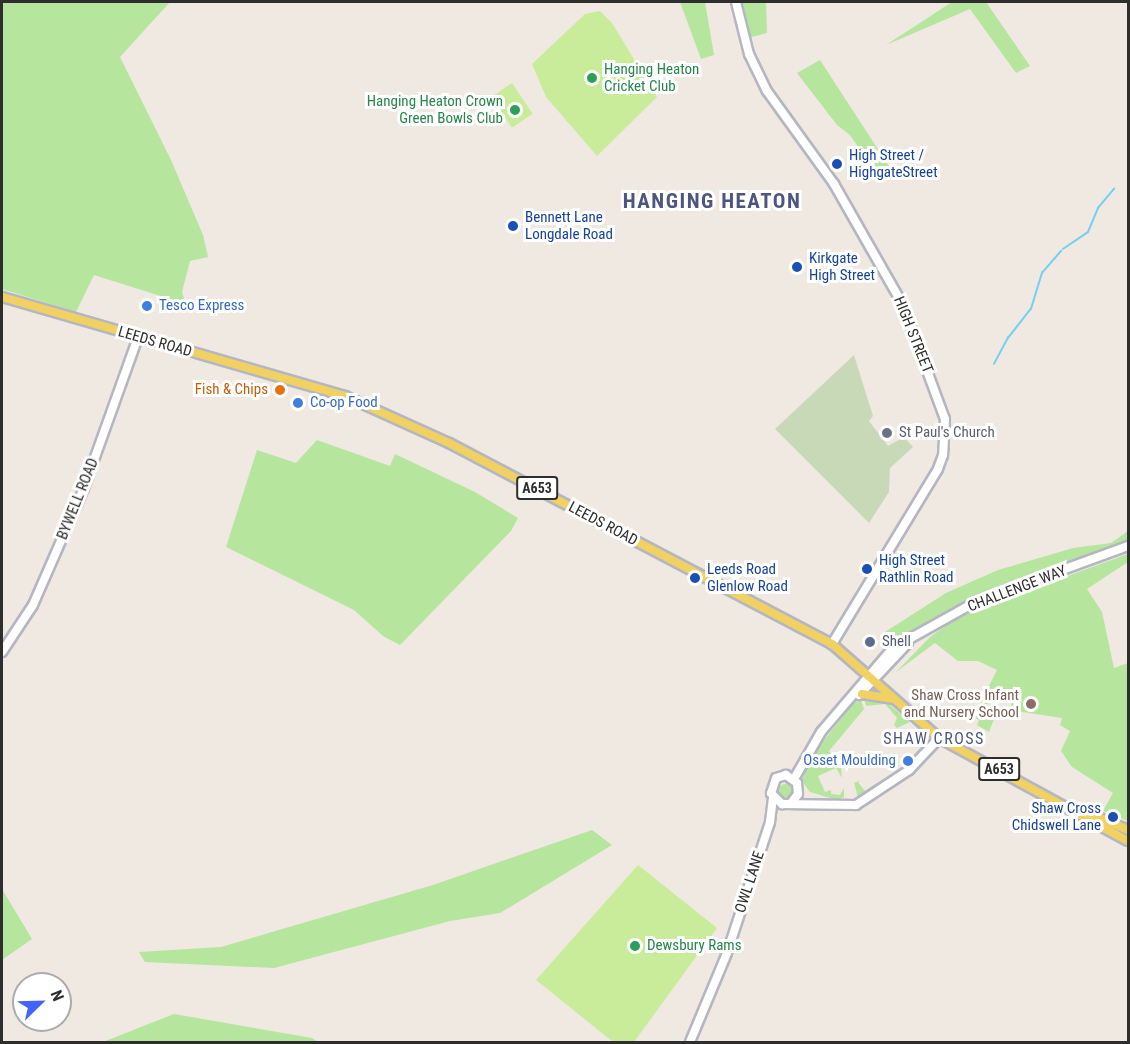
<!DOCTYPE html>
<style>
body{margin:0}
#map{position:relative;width:1130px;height:1044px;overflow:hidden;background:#efe9e1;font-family:"Roboto Condensed",sans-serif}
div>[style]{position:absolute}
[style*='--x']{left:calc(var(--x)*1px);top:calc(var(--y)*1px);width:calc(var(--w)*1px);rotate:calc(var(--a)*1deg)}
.green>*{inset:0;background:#b6e59e}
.round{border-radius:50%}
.cemetery>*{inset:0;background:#c8d9b8}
.pitch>*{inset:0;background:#c9ec9a;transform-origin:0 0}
.stream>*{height:1.5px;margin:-0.75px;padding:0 0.75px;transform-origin:0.75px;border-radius:0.75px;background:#75cff0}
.roads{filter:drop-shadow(2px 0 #b4b7c1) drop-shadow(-2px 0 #b4b7c1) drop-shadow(0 2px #b4b7c1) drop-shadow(0 -2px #b4b7c1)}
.secondary>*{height:8px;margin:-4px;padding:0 4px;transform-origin:4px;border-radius:4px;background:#fff}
.primary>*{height:8px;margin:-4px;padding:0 4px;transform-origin:4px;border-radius:4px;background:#f2d163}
.dots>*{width:16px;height:16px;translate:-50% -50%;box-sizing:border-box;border:3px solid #fff;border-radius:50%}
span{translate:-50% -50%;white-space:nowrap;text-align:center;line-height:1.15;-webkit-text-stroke:6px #fff;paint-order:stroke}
.shield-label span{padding:2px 4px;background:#fff;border:2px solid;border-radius:4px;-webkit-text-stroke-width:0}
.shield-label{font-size:14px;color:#2e2e2e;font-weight:700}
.leisure-label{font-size:15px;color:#27864d}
.left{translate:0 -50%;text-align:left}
.right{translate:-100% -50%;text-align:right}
.transit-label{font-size:15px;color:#164399}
.shop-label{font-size:15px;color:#366cbe}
.street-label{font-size:15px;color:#2e2e2e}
.food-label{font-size:15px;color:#c56008}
.worship-label{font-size:15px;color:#5b616d}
.service-label{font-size:15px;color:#4e5e75}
.education-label{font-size:15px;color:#785e54}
.neighbourhood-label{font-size:16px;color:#4d5680;letter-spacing:1.5px}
.district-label{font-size:21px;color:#4d5680;font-weight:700;letter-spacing:1.5px}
.frame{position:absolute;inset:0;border:3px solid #2e2e2e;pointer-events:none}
.north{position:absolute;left:12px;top:972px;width:60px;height:60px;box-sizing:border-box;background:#fff;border:2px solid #ababab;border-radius:50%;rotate:67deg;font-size:16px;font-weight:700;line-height:24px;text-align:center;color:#2e2e2e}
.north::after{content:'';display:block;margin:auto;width:21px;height:27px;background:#4264fb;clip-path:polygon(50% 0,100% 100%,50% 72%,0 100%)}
</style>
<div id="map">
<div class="green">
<i style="clip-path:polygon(2px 2px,170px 2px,120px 57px,171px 160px,203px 235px,208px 257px,190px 261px,182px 292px,186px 304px,94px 275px,76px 312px,2px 289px)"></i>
<i style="clip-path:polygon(680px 2px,705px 2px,714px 55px,701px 59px)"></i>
<i style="clip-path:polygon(742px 2px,766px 2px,767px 33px,748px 38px)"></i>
<i style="clip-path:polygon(952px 2px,986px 2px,1030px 66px,1016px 73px,970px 9px,886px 45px)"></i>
<i style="clip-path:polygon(820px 60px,896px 177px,876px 173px,850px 135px,837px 125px,797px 73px)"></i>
<i style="clip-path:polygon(317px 440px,390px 466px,395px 454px,475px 492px,518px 518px,511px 531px,400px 645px,383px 636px,354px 610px,226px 547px,257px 450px,296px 463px)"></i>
<i style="clip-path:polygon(1128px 531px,1128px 539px,1083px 560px,1016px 579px,965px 601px,893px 641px,885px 632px,946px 593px,998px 570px,1073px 548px,1111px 543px)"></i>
<i style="clip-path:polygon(1128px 554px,1128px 562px,1087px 589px,1102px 612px,1114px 668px,1128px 663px,1128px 821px,1103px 811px,1113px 793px,1072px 767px,1061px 751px,1070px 731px,1060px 725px,1062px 718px,1010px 710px,1012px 702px,994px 697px,985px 706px,993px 709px,992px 714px,1001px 717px,1000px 720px,994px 719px,989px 732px,977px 725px,979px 720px,973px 717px,997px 670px,978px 661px,958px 661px,935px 643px,896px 672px,930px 637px,963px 614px)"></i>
<i style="clip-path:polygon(864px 698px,884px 700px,910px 722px,897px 728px,894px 725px,897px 718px,885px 704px,866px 706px)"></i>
<i style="clip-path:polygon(861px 700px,864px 709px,829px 751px,841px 768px,842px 778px,836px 768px,818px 776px,825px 792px,831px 790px,831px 794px,840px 795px,844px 788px,844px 797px,837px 800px,810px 792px,802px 781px,809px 759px,854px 703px)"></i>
<i style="clip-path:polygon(861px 780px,858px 782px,865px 791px,877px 783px,880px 787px,858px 797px,854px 783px)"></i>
<i class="round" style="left:778px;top:784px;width:16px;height:16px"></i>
<i style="clip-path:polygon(592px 830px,612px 845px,500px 913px,450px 921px,274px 968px,145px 962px,139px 952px,221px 947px,433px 885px)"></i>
<i style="clip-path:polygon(2px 889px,32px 939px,2px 960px)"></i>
<i style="clip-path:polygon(174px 1014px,312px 1038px,318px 1042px,103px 1042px)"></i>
</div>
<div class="cemetery">
<i style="clip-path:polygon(854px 355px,873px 416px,869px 421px,888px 446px,904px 437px,913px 447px,890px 468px,889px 492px,869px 523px,775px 429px)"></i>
</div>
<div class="pitch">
<i style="clip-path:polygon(600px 11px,612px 23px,657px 97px,597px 156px,546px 97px,532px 64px,585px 14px)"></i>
<i style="left:512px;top:83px;width:37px;height:25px;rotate:56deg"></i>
<i style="clip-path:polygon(638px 865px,717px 928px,634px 1042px,613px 1042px,536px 980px)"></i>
</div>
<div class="stream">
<i style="--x:1063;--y:249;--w:30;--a:-34"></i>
<i style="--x:1088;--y:232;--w:26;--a:-67"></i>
<i style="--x:1098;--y:208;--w:25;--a:-50"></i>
<i style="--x:994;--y:364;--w:30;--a:-62"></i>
<i style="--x:1008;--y:338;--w:37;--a:-52"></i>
<i style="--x:1031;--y:309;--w:38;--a:-73"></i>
<i style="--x:1042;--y:273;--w:29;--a:-49"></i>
</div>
<div class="roads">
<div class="secondary">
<i style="--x:736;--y:2;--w:54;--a:76"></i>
<i style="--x:749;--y:54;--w:41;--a:64.1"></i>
<i style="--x:767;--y:91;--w:115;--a:54.2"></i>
<i style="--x:834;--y:184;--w:137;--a:60.3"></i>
<i style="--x:902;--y:303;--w:124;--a:69.7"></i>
<i style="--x:945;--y:419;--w:36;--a:93"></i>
<i style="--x:943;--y:455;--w:15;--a:110"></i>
<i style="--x:938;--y:469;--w:205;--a:121.2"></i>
<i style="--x:2;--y:652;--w:56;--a:-56.6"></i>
<i style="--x:33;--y:605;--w:128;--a:-66.4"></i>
<i style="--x:84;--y:488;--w:160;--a:-70.3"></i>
<i style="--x:859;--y:695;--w:71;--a:-46.7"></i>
<i style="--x:794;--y:779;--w:54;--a:-60.1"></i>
<i style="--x:821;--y:732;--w:111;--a:-49.4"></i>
<i style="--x:893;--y:648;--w:96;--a:-29.2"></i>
<i style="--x:977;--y:601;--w:161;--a:-20"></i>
<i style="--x:792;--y:802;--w:10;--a:-53"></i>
<i style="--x:798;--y:794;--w:11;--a:-95"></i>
<i style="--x:797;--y:783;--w:14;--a:-144"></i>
<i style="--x:786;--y:775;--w:10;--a:163"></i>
<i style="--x:776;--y:778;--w:16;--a:108"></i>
<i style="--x:771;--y:793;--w:16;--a:45"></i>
<i style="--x:782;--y:804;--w:74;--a:0.8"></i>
<i style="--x:856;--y:805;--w:64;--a:-33.4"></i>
<i style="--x:909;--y:770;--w:44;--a:-46.8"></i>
<i style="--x:690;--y:1042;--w:96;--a:-67.4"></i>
<i style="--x:727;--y:953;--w:138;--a:-71.8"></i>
<i style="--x:770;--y:822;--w:24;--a:-83"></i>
</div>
<div class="primary">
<i style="--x:2;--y:297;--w:357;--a:16.1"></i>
<i style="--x:345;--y:396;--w:114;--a:24.3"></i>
<i style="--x:449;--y:443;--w:433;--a:27.7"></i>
<i style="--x:832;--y:644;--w:142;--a:41.3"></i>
<i style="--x:939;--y:738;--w:215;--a:28.6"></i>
<i style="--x:862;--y:694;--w:31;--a:9"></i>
<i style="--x:1088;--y:813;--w:43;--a:23"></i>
</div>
</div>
<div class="dots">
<i style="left:592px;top:78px;background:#2e9e5b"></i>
<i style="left:515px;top:110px;background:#2e9e5b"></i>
<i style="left:837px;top:164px;background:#1a4fb4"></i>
<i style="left:513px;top:226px;background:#1a4fb4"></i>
<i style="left:797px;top:267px;background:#1a4fb4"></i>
<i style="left:147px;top:306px;background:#3f7fe0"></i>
<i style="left:280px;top:390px;background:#e8710a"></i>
<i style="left:298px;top:403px;background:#3f7fe0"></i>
<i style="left:887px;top:433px;background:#6b7280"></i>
<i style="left:867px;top:569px;background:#1a4fb4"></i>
<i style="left:695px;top:578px;background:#1a4fb4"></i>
<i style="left:870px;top:642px;background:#5c6f8a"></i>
<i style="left:1031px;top:704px;background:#8d6e63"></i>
<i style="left:908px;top:761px;background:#3f7fe0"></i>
<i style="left:1113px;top:817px;background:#1a4fb4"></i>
<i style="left:635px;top:946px;background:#2e9e5b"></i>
</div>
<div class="shield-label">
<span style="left:537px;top:488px">A653</span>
<span style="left:999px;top:769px">A653</span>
</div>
<div class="leisure-label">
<span class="left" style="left:604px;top:78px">Hanging Heaton<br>Cricket Club</span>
<span class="right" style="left:503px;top:110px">Hanging Heaton Crown<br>Green Bowls Club</span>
<span class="left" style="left:647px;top:946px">Dewsbury Rams</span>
</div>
<div class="transit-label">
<span class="left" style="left:849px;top:164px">High Street /<br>HighgateStreet</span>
<span class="left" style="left:525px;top:226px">Bennett Lane<br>Longdale Road</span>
<span class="left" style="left:809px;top:267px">Kirkgate<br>High Street</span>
<span class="left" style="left:879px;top:569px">High Street<br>Rathlin Road</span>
<span class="left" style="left:707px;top:578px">Leeds Road<br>Glenlow Road</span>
<span class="right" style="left:1101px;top:817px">Shaw Cross<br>Chidswell Lane</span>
</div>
<div class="shop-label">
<span class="left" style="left:159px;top:306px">Tesco Express</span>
<span class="left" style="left:310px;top:403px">Co-op Food</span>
<span class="right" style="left:896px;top:761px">Osset Moulding</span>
</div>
<div class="street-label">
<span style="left:913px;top:335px;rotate:68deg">HIGH STREET</span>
<span style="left:155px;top:342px;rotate:16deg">LEEDS ROAD</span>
<span style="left:78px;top:499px;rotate:-68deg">BYWELL ROAD</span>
<span style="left:603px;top:524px;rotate:28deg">LEEDS ROAD</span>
<span style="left:1017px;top:589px;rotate:-21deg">CHALLENGE WAY</span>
<span style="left:750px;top:882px;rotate:-72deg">OWL LANE</span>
</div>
<div class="food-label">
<span class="right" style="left:268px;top:390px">Fish &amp; Chips</span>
</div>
<div class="worship-label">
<span class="left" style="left:899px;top:433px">St Paul's Church</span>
</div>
<div class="service-label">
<span class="left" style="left:882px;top:642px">Shell</span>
</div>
<div class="education-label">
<span class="right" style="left:1019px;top:704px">Shaw Cross Infant<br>and Nursery School</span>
</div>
<div class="neighbourhood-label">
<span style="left:934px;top:739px">SHAW CROSS</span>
</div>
<div class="district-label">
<span style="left:712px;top:201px">HANGING HEATON</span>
</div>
<div class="frame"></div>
<div class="north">N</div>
</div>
